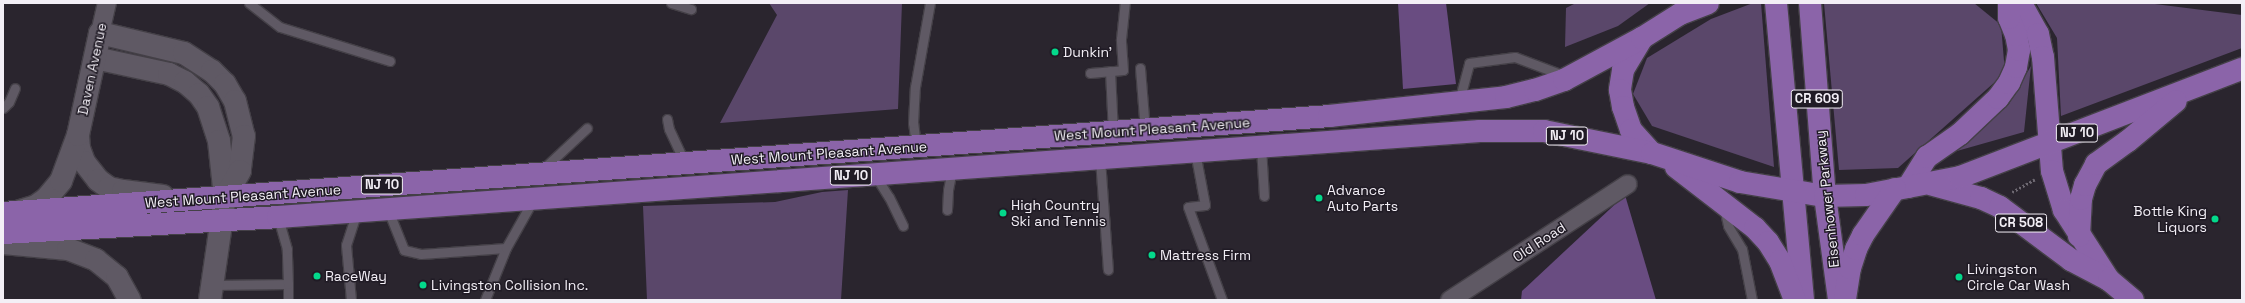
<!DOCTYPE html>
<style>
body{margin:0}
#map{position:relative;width:2245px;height:303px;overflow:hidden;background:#2a252e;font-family:"Space Grotesk",sans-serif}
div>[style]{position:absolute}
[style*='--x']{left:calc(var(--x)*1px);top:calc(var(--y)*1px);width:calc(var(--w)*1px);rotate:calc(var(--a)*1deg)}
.green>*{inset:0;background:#5a476a}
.forest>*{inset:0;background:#694c81}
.path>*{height:2.5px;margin-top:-1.25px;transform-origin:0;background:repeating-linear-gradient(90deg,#6e6972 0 2px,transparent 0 4px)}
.roads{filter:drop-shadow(1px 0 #444047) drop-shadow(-1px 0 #444047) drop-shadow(0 1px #444047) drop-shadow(0 -1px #444047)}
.service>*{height:9px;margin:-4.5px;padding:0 4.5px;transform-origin:4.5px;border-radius:4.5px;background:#5f5964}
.minor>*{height:18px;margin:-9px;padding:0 9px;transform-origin:9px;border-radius:9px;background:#5f5964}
.tertiary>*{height:22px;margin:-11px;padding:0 11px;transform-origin:11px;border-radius:11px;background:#5f5964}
.primary>*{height:22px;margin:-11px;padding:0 11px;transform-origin:11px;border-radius:11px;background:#8b64a9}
.dots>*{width:11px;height:11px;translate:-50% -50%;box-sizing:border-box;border:2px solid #201b25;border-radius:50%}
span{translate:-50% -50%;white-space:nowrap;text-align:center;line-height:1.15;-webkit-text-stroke:3px #201b25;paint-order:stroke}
.shield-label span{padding:1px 3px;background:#201b25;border:1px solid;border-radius:3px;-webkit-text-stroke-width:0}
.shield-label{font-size:13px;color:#f3eff6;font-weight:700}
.poi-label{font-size:14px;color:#f3eff6}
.left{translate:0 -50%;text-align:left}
.right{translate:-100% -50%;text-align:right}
.street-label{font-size:14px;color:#f3eff6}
.frame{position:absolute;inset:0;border:4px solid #f3eff6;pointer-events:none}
</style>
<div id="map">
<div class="green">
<i style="clip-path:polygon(769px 3px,902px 3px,898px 109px,720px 123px,777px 15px)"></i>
<i style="clip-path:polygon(1576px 3px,1650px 3px,1618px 26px,1565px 47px,1566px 8px)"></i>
<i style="clip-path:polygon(1753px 3px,1761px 3px,1774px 167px,1652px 126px,1633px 94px,1647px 58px,1711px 19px)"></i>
<i style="clip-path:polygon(1824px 3px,1974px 3px,2001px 25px,2005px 73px,1898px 168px,1839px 170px)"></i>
<i style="clip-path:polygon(2036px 3px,2147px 3px,2242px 15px,2242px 48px,2061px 116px,2057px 38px)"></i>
<i style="clip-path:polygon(2031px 66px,2024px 132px,1957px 151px,2009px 104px)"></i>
<i style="clip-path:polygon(848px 190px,841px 300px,647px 300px,643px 206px,775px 202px,822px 192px)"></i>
</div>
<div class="forest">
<i style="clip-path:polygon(1398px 3px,1446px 3px,1456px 84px,1403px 89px)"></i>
<i style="clip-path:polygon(1625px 195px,1656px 300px,1521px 300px,1522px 291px)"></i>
</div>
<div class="path">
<i style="--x:2012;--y:192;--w:26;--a:-29"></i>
</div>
<div class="roads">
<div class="service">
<i style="--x:249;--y:3;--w:39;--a:38"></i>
<i style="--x:280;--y:27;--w:115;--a:17.2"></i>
<i style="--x:671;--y:3;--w:21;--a:17"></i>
<i style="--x:1140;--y:68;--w:62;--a:85.4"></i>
<i style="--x:1110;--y:71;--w:61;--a:87.2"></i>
<i style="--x:1090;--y:73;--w:33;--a:-5"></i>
<i style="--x:1123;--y:70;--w:31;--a:-94"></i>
<i style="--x:1121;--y:39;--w:36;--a:-84"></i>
<i style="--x:1459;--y:101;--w:39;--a:-75"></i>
<i style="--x:1469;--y:63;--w:46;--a:-7.4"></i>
<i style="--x:1515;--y:57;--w:53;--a:20.8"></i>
<i style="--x:3;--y:108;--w:8;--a:-45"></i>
<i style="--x:9;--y:102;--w:15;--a:-67"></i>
<i style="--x:667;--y:119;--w:10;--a:79"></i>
<i style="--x:669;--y:129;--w:38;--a:65"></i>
<i style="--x:916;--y:146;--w:23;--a:-97"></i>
<i style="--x:913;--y:123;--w:36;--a:-87"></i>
<i style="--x:915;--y:87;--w:85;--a:-79.9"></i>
<i style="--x:1261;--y:147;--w:49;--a:86.5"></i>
<i style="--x:1195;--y:152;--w:54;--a:79.3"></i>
<i style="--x:1205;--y:205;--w:17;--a:173"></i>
<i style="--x:1188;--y:207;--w:99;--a:69.9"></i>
<i style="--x:1100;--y:159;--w:111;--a:85.9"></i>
<i style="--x:543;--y:169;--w:60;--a:-43"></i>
<i style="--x:875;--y:175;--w:26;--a:58"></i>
<i style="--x:889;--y:197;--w:32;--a:64"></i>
<i style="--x:1724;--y:208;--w:18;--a:77"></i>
<i style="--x:1728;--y:226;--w:27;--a:59"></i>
<i style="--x:1742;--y:249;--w:52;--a:78.9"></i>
<i style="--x:388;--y:210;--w:43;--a:68.2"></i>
<i style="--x:404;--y:250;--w:17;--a:13"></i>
<i style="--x:421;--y:254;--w:85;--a:-4"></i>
<i style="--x:506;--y:248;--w:56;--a:112"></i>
<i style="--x:947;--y:210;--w:20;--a:-87"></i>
<i style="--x:948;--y:190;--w:20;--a:-79"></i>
<i style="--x:506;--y:248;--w:55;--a:-60.6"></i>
<i style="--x:288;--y:284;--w:16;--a:90"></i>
<i style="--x:212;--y:285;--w:76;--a:-0.8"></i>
<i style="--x:288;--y:284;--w:35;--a:-92"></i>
<i style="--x:287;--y:249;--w:33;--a:-106"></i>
<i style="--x:351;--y:300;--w:55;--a:-95.2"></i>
<i style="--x:346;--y:245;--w:36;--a:-72"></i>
</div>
<div class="minor">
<i style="--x:100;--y:33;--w:31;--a:-77"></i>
<i style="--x:1450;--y:300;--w:212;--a:-33.1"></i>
</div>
<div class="tertiary">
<i style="--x:95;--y:58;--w:76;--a:12.2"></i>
<i style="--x:169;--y:74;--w:18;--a:27"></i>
<i style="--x:185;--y:82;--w:18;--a:41"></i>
<i style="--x:199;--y:94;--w:16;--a:55"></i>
<i style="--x:208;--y:107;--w:36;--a:72"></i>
<i style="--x:219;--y:141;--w:56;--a:83.9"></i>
<i style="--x:225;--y:197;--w:104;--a:98.3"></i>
<i style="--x:78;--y:135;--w:13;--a:86"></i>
<i style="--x:79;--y:148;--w:15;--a:70"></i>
<i style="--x:84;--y:162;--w:23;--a:52"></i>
<i style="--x:98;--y:180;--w:14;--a:36"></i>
<i style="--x:109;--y:188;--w:14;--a:12"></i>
<i style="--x:123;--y:191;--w:40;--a:7.1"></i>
<i style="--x:20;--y:211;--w:17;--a:-17"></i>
<i style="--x:36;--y:206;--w:12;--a:-35"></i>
<i style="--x:46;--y:199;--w:23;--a:-50"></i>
<i style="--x:61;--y:181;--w:49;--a:-69.7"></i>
<i style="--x:78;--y:135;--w:104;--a:-77.8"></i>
<i style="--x:100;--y:33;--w:86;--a:13.4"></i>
<i style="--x:184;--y:53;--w:33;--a:33"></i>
<i style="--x:212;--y:71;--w:18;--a:45"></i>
<i style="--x:225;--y:84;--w:20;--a:60"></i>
<i style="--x:235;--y:101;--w:36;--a:76"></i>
<i style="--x:244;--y:136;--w:35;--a:97"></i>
<i style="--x:240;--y:171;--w:30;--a:120"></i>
<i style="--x:3;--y:243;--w:65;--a:5.3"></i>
<i style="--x:68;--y:249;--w:30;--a:21"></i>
<i style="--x:96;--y:260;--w:27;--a:39"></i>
<i style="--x:117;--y:277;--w:26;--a:61"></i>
</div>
<div class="primary">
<i style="--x:1776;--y:3;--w:298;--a:84.8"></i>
<i style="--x:1810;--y:3;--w:194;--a:85.6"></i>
<i style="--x:1825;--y:196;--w:105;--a:82.3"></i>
<i style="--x:2015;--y:3;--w:9;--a:27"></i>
<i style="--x:2023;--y:7;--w:31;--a:61"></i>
<i style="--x:2038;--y:34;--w:24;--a:78"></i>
<i style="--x:2043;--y:57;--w:114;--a:85.5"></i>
<i style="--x:2052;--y:171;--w:41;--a:72.9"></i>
<i style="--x:2064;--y:210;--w:83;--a:57.3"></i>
<i style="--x:1642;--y:38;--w:37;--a:121"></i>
<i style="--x:1623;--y:70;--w:20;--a:99"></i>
<i style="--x:1620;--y:90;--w:17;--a:80"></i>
<i style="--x:1623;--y:107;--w:24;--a:71"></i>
<i style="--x:1631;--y:130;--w:31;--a:48"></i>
<i style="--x:1676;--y:167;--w:100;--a:37.7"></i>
<i style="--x:1755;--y:228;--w:19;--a:47"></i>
<i style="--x:1768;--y:242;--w:22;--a:58"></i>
<i style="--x:1780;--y:261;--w:42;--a:69"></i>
<i style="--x:1933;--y:185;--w:50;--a:15.2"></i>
<i style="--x:1981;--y:198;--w:21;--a:25"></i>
<i style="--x:2000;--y:207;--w:89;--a:36.7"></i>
<i style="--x:2071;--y:260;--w:43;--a:27.8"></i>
<i style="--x:2109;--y:280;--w:31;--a:40"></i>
<i style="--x:1908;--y:187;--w:36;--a:-58"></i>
<i style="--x:1927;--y:157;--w:40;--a:-34.9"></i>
<i style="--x:1960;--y:134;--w:52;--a:-43.5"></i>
<i style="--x:1998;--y:98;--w:19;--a:-54"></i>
<i style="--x:2009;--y:83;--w:17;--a:-66"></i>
<i style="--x:2016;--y:67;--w:17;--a:-80"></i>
<i style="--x:2019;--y:50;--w:15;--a:-101"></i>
<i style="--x:2016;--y:35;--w:18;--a:-112"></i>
<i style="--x:2009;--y:18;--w:15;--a:-90"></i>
<i style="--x:3;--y:213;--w:1330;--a:-4.18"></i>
<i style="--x:1329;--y:116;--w:178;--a:-6.1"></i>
<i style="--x:1506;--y:97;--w:30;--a:-14"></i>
<i style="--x:1535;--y:90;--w:31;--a:-19"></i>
<i style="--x:1564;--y:80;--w:89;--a:-28.3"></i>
<i style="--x:1642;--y:38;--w:45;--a:-32.3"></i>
<i style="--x:1680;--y:14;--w:30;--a:-21"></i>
<i style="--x:3;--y:233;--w:275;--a:-3.3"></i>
<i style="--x:278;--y:217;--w:1205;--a:-4.09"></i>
<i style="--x:1480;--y:131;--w:64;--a:0"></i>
<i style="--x:1544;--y:131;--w:110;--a:11.5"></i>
<i style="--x:1652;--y:153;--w:93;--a:18.2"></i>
<i style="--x:1740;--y:182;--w:86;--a:9.4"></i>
<i style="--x:1825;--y:196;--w:41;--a:-1.4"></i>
<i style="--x:1866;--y:195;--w:96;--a:-10.8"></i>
<i style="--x:1960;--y:177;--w:302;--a:-21"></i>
<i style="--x:2079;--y:236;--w:37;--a:-87"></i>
<i style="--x:2081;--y:199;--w:15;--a:-74"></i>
<i style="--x:2085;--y:185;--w:24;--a:-62"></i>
<i style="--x:2096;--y:164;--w:39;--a:-36"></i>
<i style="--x:2128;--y:141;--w:62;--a:-39.8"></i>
<i style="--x:1845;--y:299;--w:31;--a:-81"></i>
<i style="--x:1850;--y:268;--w:20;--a:-72"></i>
<i style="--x:1856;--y:249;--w:16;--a:-63"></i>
<i style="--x:1863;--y:235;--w:56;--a:-55.2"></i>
</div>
</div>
<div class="dots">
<i style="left:1055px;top:52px;background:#03d98b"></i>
<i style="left:1319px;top:198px;background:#03d98b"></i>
<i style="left:1003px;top:213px;background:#03d98b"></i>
<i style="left:2215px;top:219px;background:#03d98b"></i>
<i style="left:1152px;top:255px;background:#03d98b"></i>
<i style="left:317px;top:276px;background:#03d98b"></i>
<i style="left:1959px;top:277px;background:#03d98b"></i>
<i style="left:423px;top:285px;background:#03d98b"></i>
</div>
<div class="shield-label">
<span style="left:1817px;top:99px">CR 609</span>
<span style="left:2077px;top:133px">NJ 10</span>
<span style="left:1567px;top:136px">NJ 10</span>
<span style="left:851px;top:176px">NJ 10</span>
<span style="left:382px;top:185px">NJ 10</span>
<span style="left:2021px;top:223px">CR 508</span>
</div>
<div class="poi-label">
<span class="left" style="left:1063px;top:52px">Dunkin'</span>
<span class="left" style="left:1327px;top:198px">Advance<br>Auto Parts</span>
<span class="left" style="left:1011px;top:213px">High Country<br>Ski and Tennis</span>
<span class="right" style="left:2207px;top:219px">Bottle King<br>Liquors</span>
<span class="left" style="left:1160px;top:255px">Mattress Firm</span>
<span class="left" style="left:1967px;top:277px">Livingston<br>Circle Car Wash</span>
<span class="left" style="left:325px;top:276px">RaceWay</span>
<span class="left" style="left:431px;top:285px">Livingston Collision Inc.</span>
</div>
<div class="street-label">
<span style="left:92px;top:69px;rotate:-78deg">Daven Avenue</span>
<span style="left:1152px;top:129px;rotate:-4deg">West Mount Pleasant Avenue</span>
<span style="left:829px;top:153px;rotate:-4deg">West Mount Pleasant Avenue</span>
<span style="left:243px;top:196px;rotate:-4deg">West Mount Pleasant Avenue</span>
<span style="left:1827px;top:199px;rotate:-96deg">Eisenhower Parkway</span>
<span style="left:1539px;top:242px;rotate:-33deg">Old Road</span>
</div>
<div class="frame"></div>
</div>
